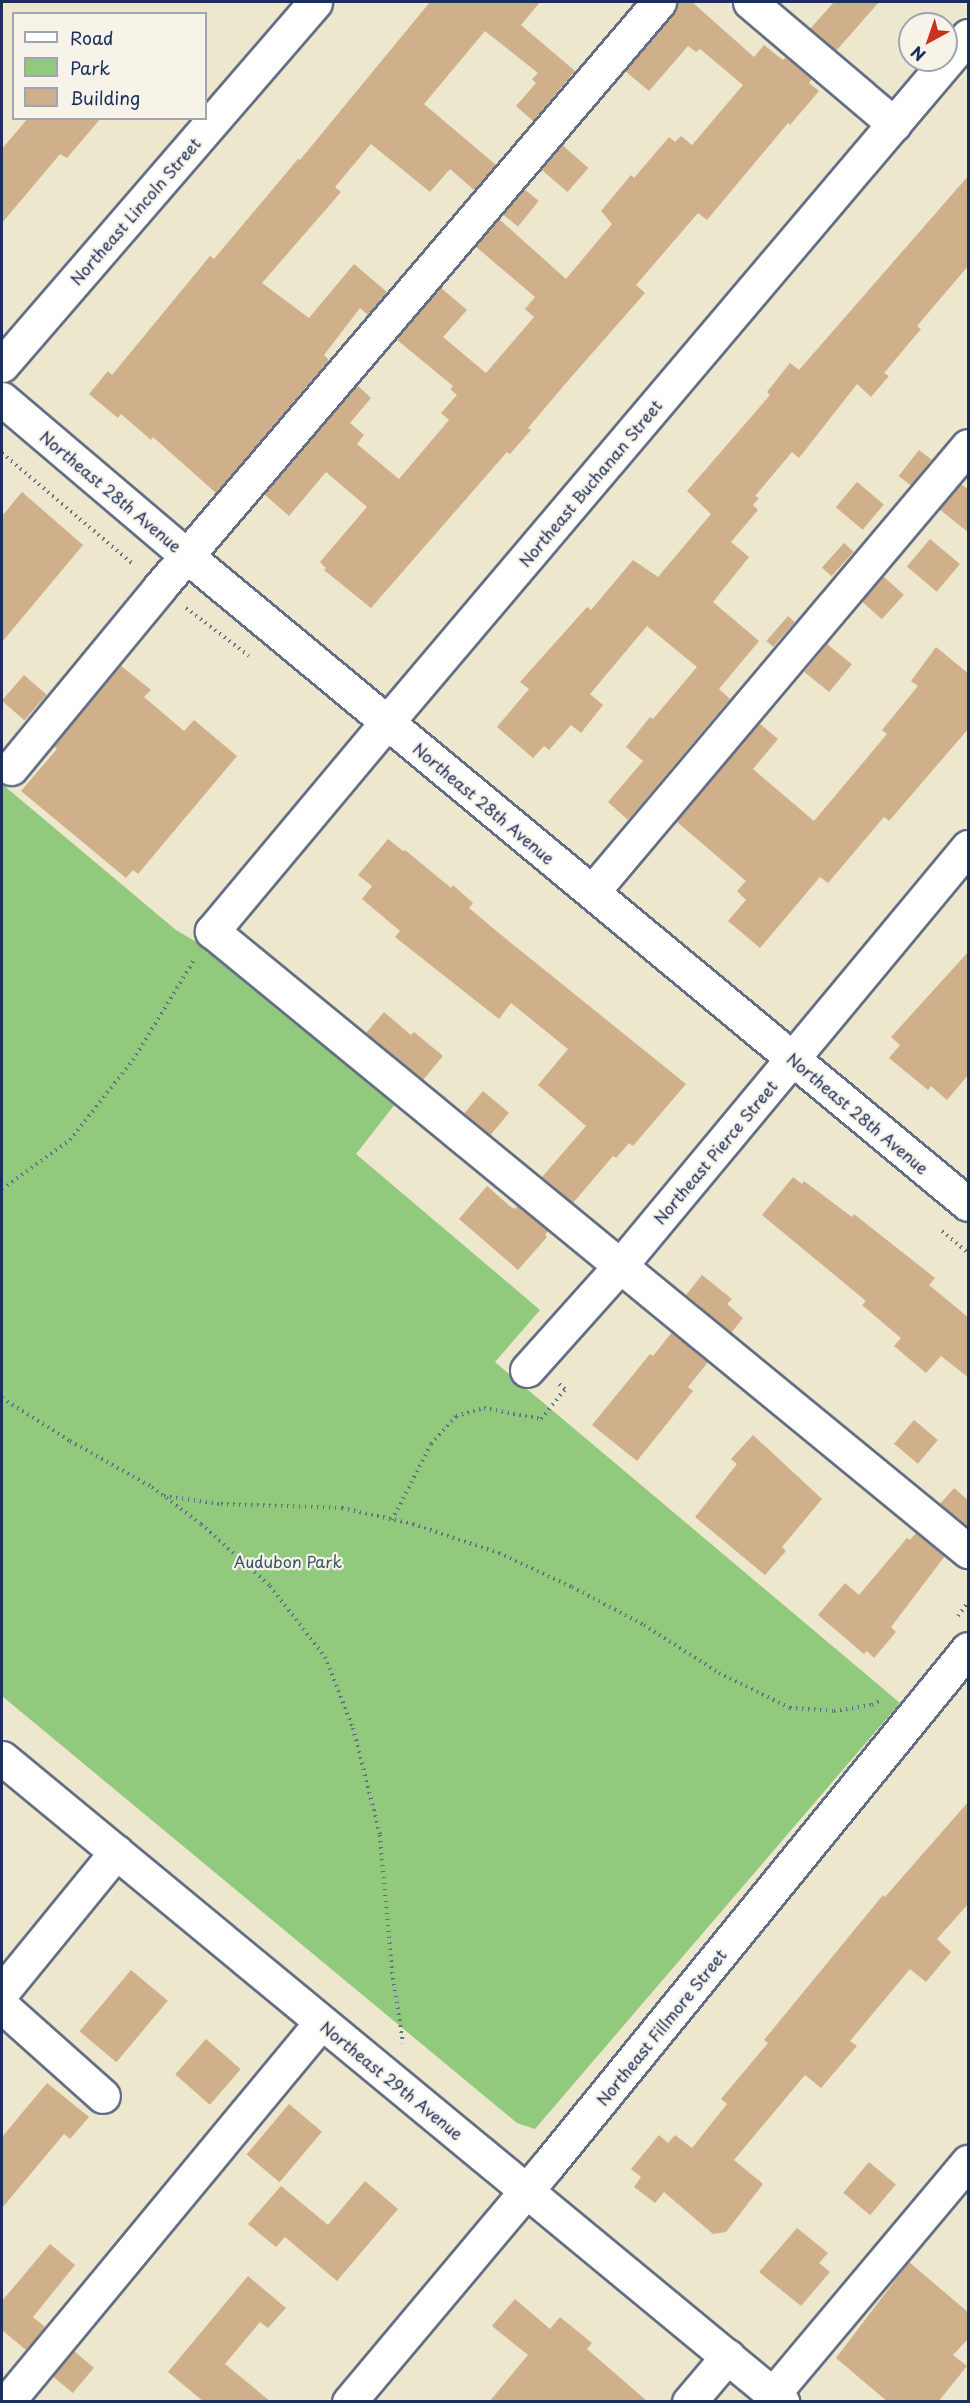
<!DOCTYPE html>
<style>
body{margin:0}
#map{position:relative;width:970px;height:2403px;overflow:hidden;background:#ede7cd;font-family:"Playpen Sans",sans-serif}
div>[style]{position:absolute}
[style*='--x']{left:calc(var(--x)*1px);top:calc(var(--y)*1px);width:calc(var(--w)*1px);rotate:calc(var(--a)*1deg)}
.green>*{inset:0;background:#91c97d}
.building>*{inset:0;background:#d0b08a;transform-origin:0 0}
.path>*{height:4px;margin-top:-2px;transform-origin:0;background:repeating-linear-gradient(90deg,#646f85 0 1.5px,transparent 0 6px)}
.roads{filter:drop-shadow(2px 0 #646f85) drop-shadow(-2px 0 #646f85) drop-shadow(0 2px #646f85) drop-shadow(0 -2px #646f85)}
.minor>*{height:33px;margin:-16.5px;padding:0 16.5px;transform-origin:16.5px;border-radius:16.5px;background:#fff}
span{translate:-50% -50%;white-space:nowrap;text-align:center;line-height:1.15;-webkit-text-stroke:4.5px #f7f3e8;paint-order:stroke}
.street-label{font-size:16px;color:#1b2f5e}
.park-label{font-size:16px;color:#385666}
.frame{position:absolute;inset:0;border:3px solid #1b2f5e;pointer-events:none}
.legend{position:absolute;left:12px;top:12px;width:195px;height:108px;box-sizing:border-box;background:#f7f3e8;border:2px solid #9fa5b1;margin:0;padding:8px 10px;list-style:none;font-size:18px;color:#1b2f5e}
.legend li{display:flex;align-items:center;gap:12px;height:30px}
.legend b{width:30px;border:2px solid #9fa5b1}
.north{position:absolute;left:898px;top:12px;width:60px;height:60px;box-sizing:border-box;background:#f7f3e8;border:2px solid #9fa5b1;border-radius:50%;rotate:220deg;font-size:16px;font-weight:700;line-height:24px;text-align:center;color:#1b2f5e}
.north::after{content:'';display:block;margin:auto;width:21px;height:27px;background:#c8321e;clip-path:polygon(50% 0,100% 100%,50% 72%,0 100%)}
</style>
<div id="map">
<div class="green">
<i style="clip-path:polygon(2px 784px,176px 930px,232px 963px,399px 1099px,356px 1154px,540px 1310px,495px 1362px,900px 1703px,535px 2129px,517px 2123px,2px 1696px)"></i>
</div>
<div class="building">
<i style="clip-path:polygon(430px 2px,540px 2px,521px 25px,575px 71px,533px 121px,516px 106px,536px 83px,532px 79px,538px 73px,485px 31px,424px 104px,496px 165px,474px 190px,450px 169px,430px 192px,371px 144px,335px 187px,341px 192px,262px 283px,309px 318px,354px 264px,387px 292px,368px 315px,360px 308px,324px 355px,329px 360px,216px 493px,153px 437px,151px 440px,121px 414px,118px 418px,89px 394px,108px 371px,112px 375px,210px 256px,214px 259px,298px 159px,300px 160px)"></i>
<i style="clip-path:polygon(678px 2px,692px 2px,754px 57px,764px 45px,783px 60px,786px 57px,812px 79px,809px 83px,819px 91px,790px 125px,788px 123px,707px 220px,698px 213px,636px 285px,645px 293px,566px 383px,528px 428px,531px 430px,510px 454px,507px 452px,371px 608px,324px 570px,326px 568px,320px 562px,367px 507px,326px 472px,289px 516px,264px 494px,357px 385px,371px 398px,350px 423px,364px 435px,357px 444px,399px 479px,449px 420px,441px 413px,457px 395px,450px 389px,453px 386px,396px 339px,440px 287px,467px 310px,443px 337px,486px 373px,534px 317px,525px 309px,535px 297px,475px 246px,499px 219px,566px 279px,612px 224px,601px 211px,631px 175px,634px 178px,669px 137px,675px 142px,681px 136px,692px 145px,743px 85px,700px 49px,696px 52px,688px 46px,649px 91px,625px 71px,673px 14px)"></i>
<i style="clip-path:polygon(834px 2px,879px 2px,836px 51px,810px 29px)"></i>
<i style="clip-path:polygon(28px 118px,101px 118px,67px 158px,60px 154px,2px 223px,2px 149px)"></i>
<i style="left:562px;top:145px;width:35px;height:32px;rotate:41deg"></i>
<i style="clip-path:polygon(969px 175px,969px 265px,917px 326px,921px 329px,884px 373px,889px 376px,871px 397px,857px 384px,799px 458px,792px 452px,755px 496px,759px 498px,753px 505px,758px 510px,731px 542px,749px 557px,713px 602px,759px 641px,719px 689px,730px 699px,628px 820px,608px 802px,643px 761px,626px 747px,650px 717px,653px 719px,697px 667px,647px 626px,590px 694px,603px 705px,581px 733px,571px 725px,549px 750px,544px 746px,533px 758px,497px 727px,529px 689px,520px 682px,587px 607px,591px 610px,633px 560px,658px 577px,711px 514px,687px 491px,770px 395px,767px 392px,790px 363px,799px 370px)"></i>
<i style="left:524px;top:189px;width:19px;height:33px;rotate:39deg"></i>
<i style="left:919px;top:450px;width:16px;height:33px;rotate:38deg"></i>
<i style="left:857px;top:482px;width:35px;height:33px;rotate:40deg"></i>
<i style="clip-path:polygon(961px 484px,969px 490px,969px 533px,939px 509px)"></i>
<i style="clip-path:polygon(22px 492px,83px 545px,2px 642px,2px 516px)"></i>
<i style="left:930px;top:539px;width:39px;height:36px;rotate:40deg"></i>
<i style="left:844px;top:543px;width:13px;height:33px;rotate:42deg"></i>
<i style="left:883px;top:576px;width:28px;height:33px;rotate:42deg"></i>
<i style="left:788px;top:616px;width:9px;height:33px;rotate:41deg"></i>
<i style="left:827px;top:644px;width:32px;height:36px;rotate:39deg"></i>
<i style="clip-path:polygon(936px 647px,969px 674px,969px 728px,889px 821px,884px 817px,828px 883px,820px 877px,760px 948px,728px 921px,746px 900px,737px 891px,746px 881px,676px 821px,759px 723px,778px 739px,753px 769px,814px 821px,887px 734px,882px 730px,918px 686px,911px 681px)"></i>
<i style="clip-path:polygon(120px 665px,151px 690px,144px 697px,184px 731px,194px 720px,237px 756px,138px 874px,133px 870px,126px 878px,21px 791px,57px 749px,53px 746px)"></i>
<i style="left:24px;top:675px;width:30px;height:34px;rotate:41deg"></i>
<i style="clip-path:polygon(388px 839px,403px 851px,405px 850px,451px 888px,453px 885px,473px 903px,469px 908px,500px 934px,686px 1084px,633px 1146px,629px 1143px,616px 1158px,613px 1156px,573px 1203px,542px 1177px,586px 1126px,538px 1085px,568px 1049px,511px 1003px,499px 1019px,395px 937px,400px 931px,362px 899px,372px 886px,358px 875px)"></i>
<i style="clip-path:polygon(969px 951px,969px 1074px,947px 1100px,931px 1086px,928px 1090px,889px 1058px,900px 1045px,891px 1037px)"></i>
<i style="clip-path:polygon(384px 1012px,411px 1035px,414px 1032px,443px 1056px,423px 1080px,366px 1033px)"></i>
<i style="left:483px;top:1091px;width:34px;height:29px;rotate:40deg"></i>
<i style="clip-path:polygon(793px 1177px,802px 1184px,804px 1181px,852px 1217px,854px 1214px,935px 1278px,929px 1285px,969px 1318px,969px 1378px,941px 1356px,926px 1373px,894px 1346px,901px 1338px,862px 1305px,866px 1301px,762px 1215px)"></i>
<i style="clip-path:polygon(487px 1186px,511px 1207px,515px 1209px,517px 1206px,548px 1231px,545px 1235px,547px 1237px,518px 1270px,459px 1219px)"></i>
<i style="clip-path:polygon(702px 1275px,732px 1299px,727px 1304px,743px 1318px,731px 1333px,686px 1295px)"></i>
<i style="clip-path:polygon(672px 1332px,708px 1362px,688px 1387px,693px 1391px,637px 1461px,592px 1425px,650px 1354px,653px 1356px)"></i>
<i style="left:914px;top:1420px;width:31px;height:31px;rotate:40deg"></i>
<i style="clip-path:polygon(753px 1435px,822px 1499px,782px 1547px,786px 1551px,765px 1575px,695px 1517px,737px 1464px,731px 1459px)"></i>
<i style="clip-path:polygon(954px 1488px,969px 1501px,969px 1527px,940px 1504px)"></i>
<i style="clip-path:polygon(916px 1533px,945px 1556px,891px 1627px,896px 1632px,874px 1658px,867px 1651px,864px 1654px,818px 1615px,845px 1583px,859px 1595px,907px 1538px,910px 1540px)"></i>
<i style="clip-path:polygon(969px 1801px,969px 1903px,937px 1939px,951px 1952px,926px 1982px,910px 1969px,850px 2041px,857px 2046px,821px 2088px,805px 2075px,734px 2160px,763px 2184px,726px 2232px,713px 2234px,664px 2192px,655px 2203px,634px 2187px,641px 2177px,631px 2169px,659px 2135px,668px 2143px,675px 2135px,692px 2148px,727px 2104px,721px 2099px,768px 2043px,764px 2040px,883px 1895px,885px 1897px)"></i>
<i style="left:131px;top:1970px;width:48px;height:80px;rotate:40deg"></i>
<i style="left:206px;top:2039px;width:46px;height:47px;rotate:41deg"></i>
<i style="clip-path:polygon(47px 2083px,89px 2117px,70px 2139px,64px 2134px,2px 2208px,2px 2137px)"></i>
<i style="left:289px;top:2104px;width:43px;height:66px;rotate:40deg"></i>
<i style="left:869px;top:2162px;width:35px;height:40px;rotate:40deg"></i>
<i style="clip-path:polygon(365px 2181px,398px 2209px,337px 2281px,285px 2237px,276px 2247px,248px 2224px,281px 2186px,328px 2225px)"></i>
<i style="clip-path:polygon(797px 2228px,828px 2253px,819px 2263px,830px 2272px,801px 2306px,759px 2272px)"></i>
<i style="clip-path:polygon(50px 2244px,75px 2265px,33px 2317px,45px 2327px,26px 2350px,2px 2330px,2px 2301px)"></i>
<i style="clip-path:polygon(909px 2262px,969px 2313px,969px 2338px,953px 2355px,967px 2366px,938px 2402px,888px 2402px,836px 2358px)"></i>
<i style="clip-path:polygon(248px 2276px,286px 2308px,268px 2328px,260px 2322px,225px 2364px,271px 2402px,204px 2402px,168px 2372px)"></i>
<i style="clip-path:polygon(515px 2299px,550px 2329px,560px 2317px,592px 2343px,587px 2349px,648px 2402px,489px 2402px,528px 2355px,492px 2326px)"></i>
<i style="left:74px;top:2351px;width:26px;height:33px;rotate:40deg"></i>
</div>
<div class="path">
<i style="--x:2;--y:453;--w:173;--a:40.3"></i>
<i style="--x:186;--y:608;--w:79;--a:37.3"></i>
<i style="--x:2;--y:1189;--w:84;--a:-35.8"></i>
<i style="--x:70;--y:1140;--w:102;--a:-51.8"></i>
<i style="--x:133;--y:1060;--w:117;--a:-58.6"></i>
<i style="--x:942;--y:1231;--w:34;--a:40"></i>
<i style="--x:2;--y:1398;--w:80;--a:32.3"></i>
<i style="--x:70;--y:1441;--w:94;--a:29.3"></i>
<i style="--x:152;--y:1487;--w:61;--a:37.1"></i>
<i style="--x:201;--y:1524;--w:93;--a:41.9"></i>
<i style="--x:270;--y:1586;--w:90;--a:52.2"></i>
<i style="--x:325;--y:1657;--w:76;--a:68.5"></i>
<i style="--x:353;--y:1728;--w:110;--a:75.8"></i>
<i style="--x:380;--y:1835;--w:138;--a:85"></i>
<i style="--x:392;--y:1972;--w:72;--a:81.2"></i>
<i style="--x:164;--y:1496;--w:58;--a:8"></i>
<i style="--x:221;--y:1504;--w:121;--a:1.9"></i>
<i style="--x:342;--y:1508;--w:73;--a:12.7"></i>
<i style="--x:413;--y:1524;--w:91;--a:18.6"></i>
<i style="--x:499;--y:1553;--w:81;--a:25"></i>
<i style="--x:572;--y:1587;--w:81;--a:27.8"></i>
<i style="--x:644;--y:1625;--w:89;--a:32.6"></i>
<i style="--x:719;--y:1673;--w:79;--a:26.2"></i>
<i style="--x:790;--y:1708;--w:44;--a:3.9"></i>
<i style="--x:834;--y:1711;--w:38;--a:-9"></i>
<i style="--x:872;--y:1705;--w:10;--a:-29"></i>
<i style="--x:392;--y:1520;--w:85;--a:-62.8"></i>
<i style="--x:431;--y:1444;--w:38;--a:-48"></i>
<i style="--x:456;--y:1416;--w:29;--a:-16"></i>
<i style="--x:484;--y:1408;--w:58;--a:10.9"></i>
<i style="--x:541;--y:1419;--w:38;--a:-51"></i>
<i style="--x:565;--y:1389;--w:8;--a:-140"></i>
<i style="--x:958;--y:1616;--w:17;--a:-54"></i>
</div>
<div class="roads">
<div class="minor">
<i style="--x:750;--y:2;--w:189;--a:40.3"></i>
<i style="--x:968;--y:36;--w:899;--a:130.26"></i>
<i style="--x:387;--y:722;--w:273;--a:129.9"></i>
<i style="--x:212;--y:931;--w:978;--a:39.36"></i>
<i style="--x:2;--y:365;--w:479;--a:-49.2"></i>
<i style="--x:2;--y:399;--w:244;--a:40.3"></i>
<i style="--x:188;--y:557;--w:1013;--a:39.68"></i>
<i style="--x:11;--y:768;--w:234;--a:-50.5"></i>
<i style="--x:160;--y:587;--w:769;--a:-49.54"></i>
<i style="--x:592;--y:892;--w:583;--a:-49.87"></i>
<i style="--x:527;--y:1370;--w:138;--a:-48.2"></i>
<i style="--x:619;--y:1267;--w:546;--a:-50.28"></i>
<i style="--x:2;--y:1758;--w:1012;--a:39.54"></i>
<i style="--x:2;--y:1992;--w:181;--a:-50.8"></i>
<i style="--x:2;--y:2006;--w:135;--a:41.7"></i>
<i style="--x:773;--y:2394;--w:303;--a:-50"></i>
<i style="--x:7;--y:2402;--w:492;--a:-50.4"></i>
<i style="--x:349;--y:2402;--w:309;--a:-50"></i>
<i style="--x:548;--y:2165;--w:665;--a:-50.86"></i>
<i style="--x:689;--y:2402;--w:60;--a:-49.7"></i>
</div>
</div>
<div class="street-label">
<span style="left:135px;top:211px;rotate:-49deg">Northeast Lincoln Street</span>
<span style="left:590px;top:483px;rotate:-50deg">Northeast Buchanan Street</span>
<span style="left:111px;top:491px;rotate:40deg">Northeast 28th Avenue</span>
<span style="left:484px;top:803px;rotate:40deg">Northeast 28th Avenue</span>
<span style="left:858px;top:1113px;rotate:40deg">Northeast 28th Avenue</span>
<span style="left:715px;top:1152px;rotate:-50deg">Northeast Pierce Street</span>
<span style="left:661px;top:2027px;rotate:-51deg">Northeast Fillmore Street</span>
<span style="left:392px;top:2080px;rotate:39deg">Northeast 29th Avenue</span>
</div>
<div class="park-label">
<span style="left:288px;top:1561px">Audubon Park</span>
</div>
<div class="frame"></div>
<ul class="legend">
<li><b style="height:8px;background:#fff"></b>Road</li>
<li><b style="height:16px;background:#91c97d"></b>Park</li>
<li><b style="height:16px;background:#d0b08a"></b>Building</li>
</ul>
<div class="north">N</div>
</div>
